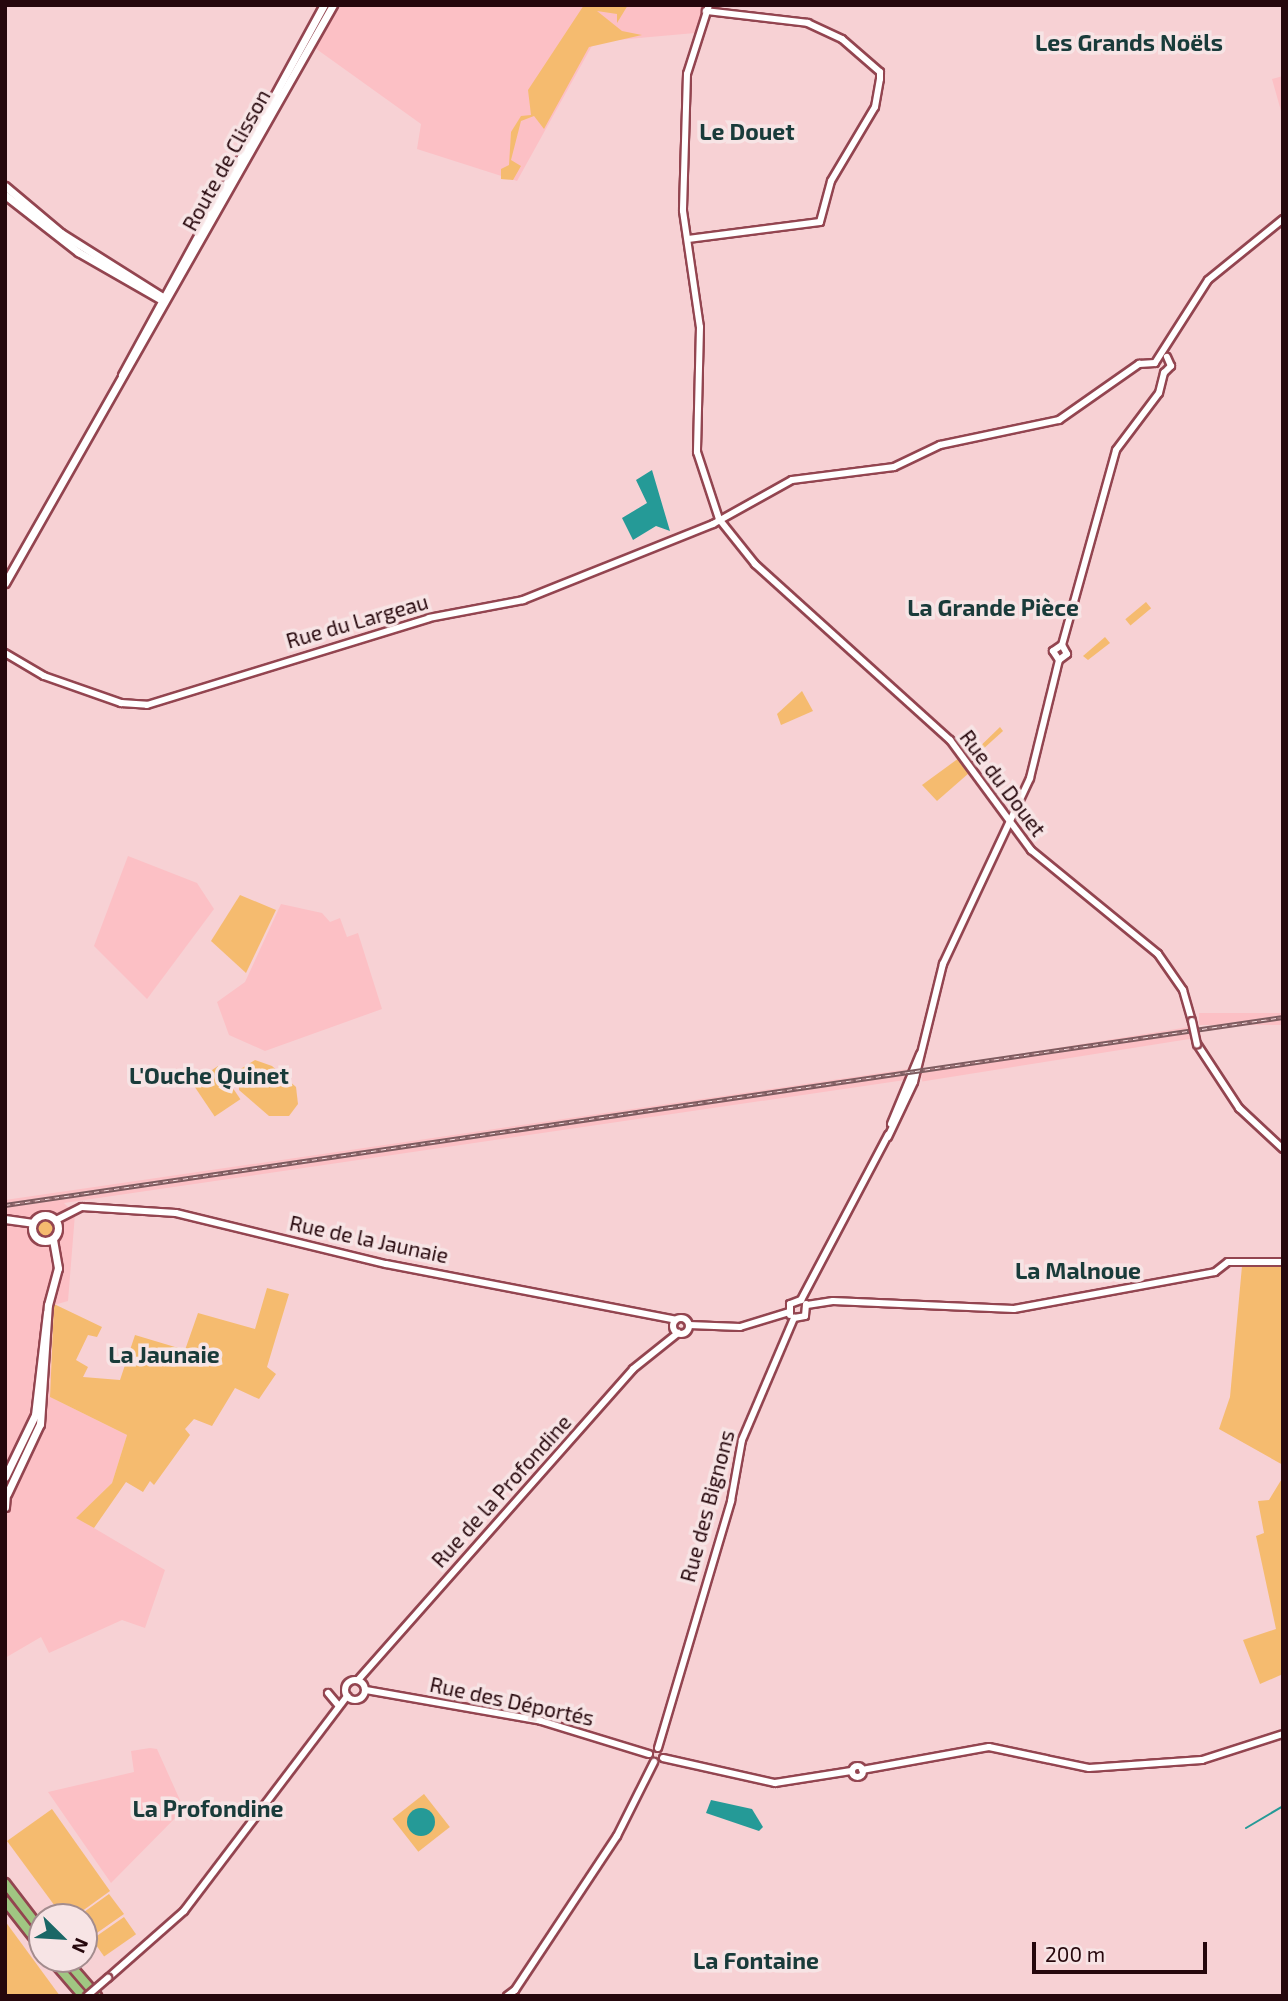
<!DOCTYPE html>
<meta charset="utf-8">
<style>
body{margin:0}
#map{position:relative;width:1288px;height:2001px;overflow:hidden;background:#f7d1d4;font-family:"Exo 2",sans-serif}
div>[style]{position:absolute}
[style*='--x']{left:calc(var(--x)*1px);top:calc(var(--y)*1px);width:calc(var(--w)*1px);rotate:calc(var(--a)*1deg)}
.built>*{inset:0;background:#fcc0c5;transform-origin:0 0}
.green>*{inset:0;background:#f5bb6f;transform-origin:0 0}
.round{border-radius:50%}
.water>*{inset:0;background:#259a97}
.stream>*{height:2px;margin:-1px;padding:0 1px;transform-origin:1px;border-radius:1px;background:#259a97}
.roads{filter:drop-shadow(2px 0 #934550) drop-shadow(-2px 0 #934550) drop-shadow(0 2px #934550) drop-shadow(0 -2px #934550)}
.tertiary>*{height:6px;margin:-3px;padding:0 3px;transform-origin:3px;border-radius:3px;background:#fff}
.tertiary>.ring{margin:-3px;padding:0;box-sizing:content-box;background:none;border:6px solid #fff;border-radius:50%}
.secondary>*{height:7px;margin:-3.5px;padding:0 3.5px;transform-origin:3.5px;border-radius:3.5px;background:#fff}
.secondary>.ring{margin:-3.5px;padding:0;box-sizing:content-box;background:none;border:7px solid #fff;border-radius:50%}
.trunk>*{height:8px;margin:-4px;padding:0 4px;transform-origin:4px;border-radius:4px;background:#a0c682}
.rail>*{height:4.5px;margin-top:-2.25px;transform-origin:0;background:repeating-linear-gradient(90deg,#f7e4e5 0 5px,#7d5b5f 0 10px);box-sizing:border-box;border-block:2px solid #7d5b5f}
.bridges{filter:drop-shadow(2px 0 #934550) drop-shadow(-2px 0 #934550) drop-shadow(0 2px #934550) drop-shadow(0 -2px #934550)}
.tertiary-bridge>*{height:6px;margin:-3px;padding:0 3px;transform-origin:3px;border-radius:3px;background:#fff}
span{translate:-50% -50%;white-space:nowrap;text-align:center;line-height:1.15;-webkit-text-stroke:7px #f7e4e5;paint-order:stroke}
.street-label{font-size:21px;color:#26070c}
.neighbourhood-label{font-size:23px;color:#193b3a;font-weight:700}
.frame{position:absolute;inset:0;border:7px solid #26070c;pointer-events:none}
.north{position:absolute;left:28px;top:1903px;width:70px;height:70px;box-sizing:border-box;background:#f7e4e5;border:2px solid #a38c8e;border-radius:50%;rotate:114deg;font-size:19px;font-weight:700;line-height:28px;text-align:center;color:#26070c}
.north::after{content:'';display:block;margin:auto;width:24px;height:32px;background:#1a6766;clip-path:polygon(50% 0,100% 100%,50% 72%,0 100%)}
.scale{position:absolute;left:1032px;top:1942px;width:175px;height:32px;box-sizing:border-box;border:4px solid #26070c;border-top:0;padding-left:9px;font-size:21px;line-height:24px;white-space:nowrap;color:#26070c;-webkit-text-stroke:5px #f7e4e5;paint-order:stroke}
</style>
<div id="map">
<div class="built">
<i style="clip-path:polygon(341px 5px,705px 5px,695px 33px,594px 42px,517px 181px,417px 149px,421px 124px,315px 48px)"></i>
<i style="clip-path:polygon(1283px 76px,1283px 118px,1272px 79px)"></i>
<i style="clip-path:polygon(128px 856px,197px 883px,214px 909px,147px 999px,94px 946px)"></i>
<i style="clip-path:polygon(281px 904px,322px 913px,330px 922px,340px 918px,347px 937px,358px 933px,382px 1009px,265px 1051px,229px 1035px,217px 1002px,245px 982px)"></i>
<i style="left:1283px;top:1013px;width:12px;height:84px;rotate:90deg"></i>
<i style="left:1189px;top:1027px;width:12px;height:272px;rotate:81deg"></i>
<i style="clip-path:polygon(908px 1069px,905px 1080px,64px 1203px,75px 1214px,68px 1301px,54px 1305px,50px 1397px,127px 1435px,112px 1483px,77px 1518px,165px 1570px,145px 1628px,122px 1620px,49px 1653px,41px 1637px,5px 1658px,5px 1200px)"></i>
<i style="clip-path:polygon(150px 1748px,157px 1749px,184px 1809px,111px 1883px,48px 1792px,134px 1772px,131px 1751px)"></i>
</div>
<div class="green">
<i style="clip-path:polygon(584px 5px,628px 5px,617px 23px,617px 14px,597px 11px,622px 31px,642px 35px,589px 47px,544px 129px,534px 116px,521px 121px,511px 160px,521px 166px,513px 180px,501px 179px,501px 169px,509px 165px,511px 132px,521px 116px,531px 115px,528px 90px)"></i>
<i style="left:1146px;top:602px;width:8px;height:27px;rotate:50deg"></i>
<i style="clip-path:polygon(1105px 637px,1110px 643px,1088px 660px,1083px 656px)"></i>
<i style="clip-path:polygon(802px 691px,813px 711px,781px 725px,777px 714px)"></i>
<i style="clip-path:polygon(1000px 727px,1003px 731px,971px 760px,969px 757px)"></i>
<i style="clip-path:polygon(959px 758px,969px 773px,937px 801px,922px 785px)"></i>
<i style="clip-path:polygon(240px 895px,276px 910px,246px 973px,211px 941px)"></i>
<i style="clip-path:polygon(255px 1060px,272px 1066px,296px 1087px,298px 1104px,289px 1116px,269px 1116px,239px 1090px,239px 1070px)"></i>
<i style="left:218px;top:1066px;width:40px;height:31px;rotate:56deg"></i>
<i class="round" style="left:36px;top:1219px;width:18px;height:18px"></i>
<i style="clip-path:polygon(1283px 1265px,1283px 1465px,1219px 1429px,1230px 1397px,1242px 1266px)"></i>
<i style="clip-path:polygon(267px 1288px,289px 1294px,267px 1367px,276px 1374px,259px 1399px,235px 1388px,212px 1426px,194px 1419px,185px 1429px,190px 1435px,154px 1485px,150px 1481px,143px 1492px,126px 1482px,94px 1528px,76px 1518px,112px 1483px,127px 1435px,50px 1397px,54px 1304px,102px 1327px,97px 1337px,88px 1335px,76px 1360px,88px 1367px,83px 1377px,120px 1380px,135px 1335px,185px 1350px,198px 1313px,255px 1329px)"></i>
<i style="clip-path:polygon(1283px 1477px,1283px 1674px,1260px 1684px,1243px 1640px,1276px 1629px,1256px 1536px,1264px 1533px,1258px 1501px,1269px 1500px)"></i>
<i style="left:424px;top:1794px;width:42px;height:40px;rotate:52deg"></i>
<i style="clip-path:polygon(52px 1809px,110px 1891px,74px 1917px,63px 1917px,7px 1841px)"></i>
<i style="clip-path:polygon(109px 1894px,124px 1914px,84px 1942px,84px 1917px,77px 1917px)"></i>
<i style="left:124px;top:1917px;width:21px;height:39px;rotate:55deg"></i>
<i style="clip-path:polygon(5px 1921px,60px 1996px,5px 1996px)"></i>
</div>
<div class="water">
<i style="clip-path:polygon(652px 470px,670px 531px,656px 526px,633px 540px,622px 518px,647px 503px,636px 480px)"></i>
<i style="clip-path:polygon(711px 1800px,752px 1809px,763px 1827px,759px 1831px,706px 1813px)"></i>
<i class="round" style="left:407px;top:1808px;width:28px;height:28px"></i>
</div>
<div class="stream">
<i style="--x:1246;--y:1828;--w:43;--a:-30.7"></i>
</div>
<div class="roads">
<div class="tertiary">
<i style="--x:709;--y:5;--w:72;--a:107.7"></i>
<i style="--x:687;--y:74;--w:137;--a:91.7"></i>
<i style="--x:683;--y:211;--w:117;--a:81.7"></i>
<i style="--x:700;--y:327;--w:125;--a:91.4"></i>
<i style="--x:697;--y:452;--w:71;--a:71.8"></i>
<i style="--x:719;--y:519;--w:58;--a:51.3"></i>
<i style="--x:755;--y:564;--w:263;--a:42.1"></i>
<i style="--x:950;--y:740;--w:137;--a:53.6"></i>
<i style="--x:1031;--y:850;--w:164;--a:39.3"></i>
<i style="--x:1158;--y:954;--w:44;--a:55.2"></i>
<i style="--x:1183;--y:990;--w:32;--a:74"></i>
<i style="--x:688;--y:239;--w:133;--a:-7.3"></i>
<i style="--x:820;--y:222;--w:42;--a:-75"></i>
<i style="--x:831;--y:181;--w:86;--a:-59.3"></i>
<i style="--x:875;--y:107;--w:28;--a:-80"></i>
<i style="--x:880;--y:79;--w:7;--a:-90"></i>
<i style="--x:880;--y:72;--w:50;--a:-139"></i>
<i style="--x:842;--y:39;--w:38;--a:-155"></i>
<i style="--x:808;--y:23;--w:103;--a:-173.3"></i>
<i style="--x:1155;--y:363;--w:98;--a:-57.4"></i>
<i style="--x:1208;--y:280;--w:97;--a:-39.1"></i>
<i style="--x:1164;--y:373;--w:10;--a:-45"></i>
<i style="--x:1171;--y:366;--w:10;--a:-114"></i>
<i style="--x:1062;--y:645;--w:202;--a:-74.5"></i>
<i style="--x:1116;--y:450;--w:71;--a:-53"></i>
<i style="--x:1159;--y:393;--w:21;--a:-76"></i>
<i style="--x:5;--y:653;--w:45;--a:30.5"></i>
<i style="--x:44;--y:676;--w:82;--a:19.3"></i>
<i style="--x:121;--y:703;--w:26;--a:4"></i>
<i style="--x:147;--y:705;--w:295;--a:-17.1"></i>
<i style="--x:429;--y:618;--w:96;--a:-10.8"></i>
<i style="--x:523;--y:600;--w:205;--a:-21.8"></i>
<i style="--x:713;--y:524;--w:90;--a:-29.1"></i>
<i style="--x:792;--y:480;--w:103;--a:-7.3"></i>
<i style="--x:894;--y:467;--w:51;--a:-25.6"></i>
<i style="--x:940;--y:445;--w:122;--a:-11.9"></i>
<i style="--x:1059;--y:420;--w:98;--a:-35"></i>
<i style="--x:1139;--y:364;--w:16;--a:-4"></i>
<i style="--x:1059;--y:660;--w:10;--a:-37"></i>
<i style="--x:1067;--y:654;--w:10;--a:-119"></i>
<i style="--x:1059;--y:660;--w:11;--a:-124"></i>
<i style="--x:1053;--y:651;--w:11;--a:-34"></i>
<i style="--x:1197;--y:1044;--w:77;--a:56.7"></i>
<i style="--x:1239;--y:1108;--w:60;--a:43"></i>
<i style="--x:891;--y:1124;--w:76;--a:-67.5"></i>
<i style="--x:888;--y:1137;--w:61;--a:-64.7"></i>
<i style="--x:914;--y:1082;--w:122;--a:-76.2"></i>
<i style="--x:943;--y:964;--w:205;--a:-64.9"></i>
<i style="--x:1030;--y:778;--w:122;--a:-76.2"></i>
<i style="--x:56;--y:1220;--w:29;--a:-27"></i>
<i style="--x:82;--y:1207;--w:94;--a:3.7"></i>
<i style="--x:176;--y:1213;--w:216;--a:13.7"></i>
<i style="--x:386;--y:1264;--w:295;--a:10.9"></i>
<i style="--x:801;--y:1300;--w:187;--a:-62.2"></i>
<i style="--x:807;--y:1305;--w:26;--a:-9"></i>
<i style="--x:833;--y:1301;--w:181;--a:2.5"></i>
<i style="--x:1014;--y:1309;--w:204;--a:-10.4"></i>
<i style="--x:1215;--y:1272;--w:16;--a:-38"></i>
<i style="--x:1228;--y:1262;--w:55;--a:0"></i>
<i style="--x:790;--y:1315;--w:11;--a:-90"></i>
<i style="--x:790;--y:1304;--w:12;--a:-20"></i>
<i style="--x:794;--y:1318;--w:11;--a:-10"></i>
<i style="--x:805;--y:1316;--w:12;--a:-85"></i>
<i class="ring" style="left:673px;top:1318px;width:10px;height:10px"></i>
<i style="--x:689;--y:1325;--w:51;--a:2.2"></i>
<i style="--x:740;--y:1327;--w:51;--a:-17"></i>
<i class="ring" style="left:345px;top:1680px;width:14px;height:14px"></i>
<i style="--x:358;--y:1680;--w:415;--a:-48.5"></i>
<i style="--x:633;--y:1369;--w:58;--a:-38.7"></i>
<i style="--x:366;--y:1690;--w:178;--a:10"></i>
<i style="--x:541;--y:1721;--w:113;--a:17"></i>
<i style="--x:328;--y:1693;--w:16;--a:50"></i>
<i style="--x:658;--y:1748;--w:258;--a:-73.5"></i>
<i style="--x:731;--y:1501;--w:62;--a:-79.8"></i>
<i style="--x:742;--y:1440;--w:133;--a:-66.9"></i>
<i style="--x:663;--y:1758;--w:115;--a:12.6"></i>
<i style="--x:775;--y:1783;--w:77;--a:-9"></i>
<i class="ring" style="left:851.5px;top:1765.5px;width:5px;height:5px"></i>
<i style="--x:862;--y:1770;--w:129;--a:-10.3"></i>
<i style="--x:989;--y:1747;--w:102;--a:11.9"></i>
<i style="--x:1089;--y:1768;--w:113;--a:-4"></i>
<i style="--x:1202;--y:1760;--w:85;--a:-17.8"></i>
<i style="--x:108;--y:1978;--w:101;--a:-41.4"></i>
<i style="--x:184;--y:1911;--w:270;--a:-52.8"></i>
<i style="--x:515;--y:1990;--w:185;--a:-56.5"></i>
<i style="--x:617;--y:1836;--w:83;--a:-63.4"></i>
<i style="--x:507;--y:1996;--w:10;--a:-37"></i>
</div>
<div class="secondary">
<i style="--x:5;--y:186;--w:73;--a:40"></i>
<i style="--x:61;--y:233;--w:118;--a:32.2"></i>
<i style="--x:5;--y:195;--w:93;--a:38"></i>
<i style="--x:78;--y:252;--w:95;--a:29.8"></i>
<i style="--x:122;--y:375;--w:422;--a:-61.4"></i>
<i style="--x:5;--y:583;--w:665;--a:-60.43"></i>
<i class="ring" style="left:32px;top:1215px;width:19px;height:19px"></i>
<i style="--x:5;--y:1219;--w:28;--a:8"></i>
<i style="--x:5;--y:1477;--w:69;--a:-64.2"></i>
<i style="--x:35;--y:1415;--w:103;--a:-83.3"></i>
<i style="--x:7;--y:1494;--w:77;--a:-64.8"></i>
<i style="--x:40;--y:1424;--w:119;--a:-86.2"></i>
<i style="--x:48;--y:1305;--w:38;--a:-75"></i>
<i style="--x:58;--y:1268;--w:29;--a:-100"></i>
<i style="--x:5;--y:1507;--w:15;--a:-86"></i>
</div>
<div class="trunk">
<i style="--x:5;--y:1883;--w:61;--a:52.4"></i>
<i style="--x:5;--y:1901;--w:60;--a:51.8"></i>
<i style="--x:51;--y:1959;--w:49;--a:49.1"></i>
<i style="--x:65;--y:1959;--w:49;--a:49.1"></i>
</div>
</div>
<div class="rail">
<i style="--x:5;--y:1205;--w:1292;--a:-8.37"></i>
</div>
<div class="bridges">
<div class="tertiary-bridge">
<i style="--x:1192;--y:1021;--w:24;--a:78"></i>
<i style="--x:87;--y:1996;--w:28;--a:-41"></i>
</div>
</div>
<div class="street-label">
<span style="left:226px;top:160px;rotate:-61deg">Route de Clisson</span>
<span style="left:357px;top:621px;rotate:-16deg">Rue du Largeau</span>
<span style="left:1003px;top:783px;rotate:53deg">Rue du Douet</span>
<span style="left:369px;top:1239px;rotate:12deg">Rue de la Jaunaie</span>
<span style="left:501px;top:1491px;rotate:-48deg">Rue de la Profondine</span>
<span style="left:707px;top:1506px;rotate:-75deg">Rue des Bignons</span>
<span style="left:512px;top:1701px;rotate:12deg">Rue des Déportés</span>
</div>
<div class="neighbourhood-label">
<span style="left:1129px;top:42px">Les Grands Noëls</span>
<span style="left:747px;top:131px">Le Douet</span>
<span style="left:993px;top:607px">La Grande Pièce</span>
<span style="left:209px;top:1075px">L'Ouche Quinet</span>
<span style="left:1078px;top:1270px">La Malnoue</span>
<span style="left:164px;top:1354px">La Jaunaie</span>
<span style="left:208px;top:1808px">La Profondine</span>
<span style="left:756px;top:1960px">La Fontaine</span>
</div>
<div class="frame"></div>
<div class="north">N</div>
<div class="scale">200 m</div>
</div>
